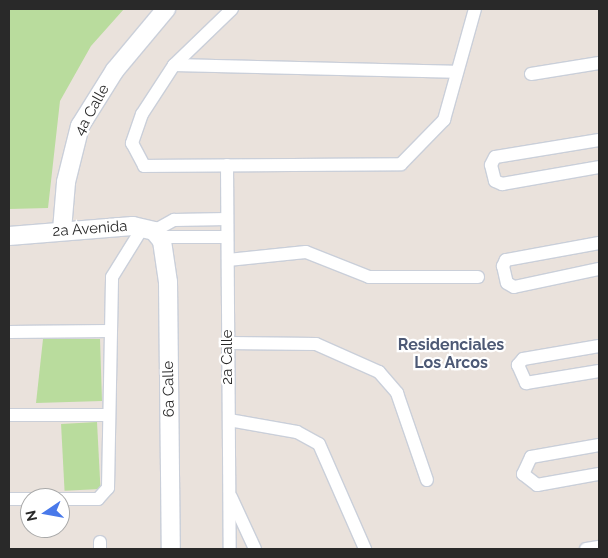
<!DOCTYPE html>
<style>
body{margin:0}
#map{position:relative;width:608px;height:558px;overflow:hidden;background:#eae2dc;font-family:Raleway,sans-serif}
div>[style]{position:absolute}
[style*='--x']{left:calc(var(--x)*1px);top:calc(var(--y)*1px);width:calc(var(--w)*1px);rotate:calc(var(--a)*1deg)}
.green>*{inset:0;background:#b9dc9d;transform-origin:0 0}
.roads{filter:drop-shadow(1px 0 #cacfd9) drop-shadow(-1px 0 #cacfd9) drop-shadow(0 1px #cacfd9) drop-shadow(0 -1px #cacfd9)}
.street>*{height:12px;margin:-6px;padding:0 6px;transform-origin:6px;border-radius:6px;background:#fff}
.secondary>*{height:18px;margin:-9px;padding:0 9px;transform-origin:9px;border-radius:9px;background:#fff}
span{translate:-50% -50%;white-space:nowrap;text-align:center;line-height:1.15;-webkit-text-stroke:4.5px #fff;paint-order:stroke}
.street-label{font-size:15px;color:#292929}
.neighbourhood-label{font-size:16px;color:#4d5975;font-weight:700}
.frame{position:absolute;inset:0;border:10px solid #292929;pointer-events:none}
.north{position:absolute;left:20px;top:488px;width:50px;height:50px;box-sizing:border-box;background:#fff;border:1px solid #a9a9a9;border-radius:50%;rotate:258deg;font-size:14px;font-weight:700;line-height:20px;text-align:center;color:#292929}
.north::after{content:'';display:block;margin:auto;width:18px;height:22px;background:#4979ea;clip-path:polygon(50% 0,100% 100%,50% 72%,0 100%)}
</style>
<div id="map">
<div class="green">
<i style="clip-path:polygon(9px 9px,124px 9px,91px 46px,60px 101px,48px 208px,9px 209px)"></i>
<i style="clip-path:polygon(43px 339px,100px 339px,102px 401px,36px 403px)"></i>
<i style="left:97px;top:422px;width:67px;height:36px;rotate:87deg"></i>
</div>
<div class="roads">
<div class="street">
<i style="--x:232;--y:9;--w:81;--a:136"></i>
<i style="--x:174;--y:65;--w:59;--a:123.1"></i>
<i style="--x:142;--y:114;--w:31;--a:109"></i>
<i style="--x:132;--y:143;--w:26;--a:62"></i>
<i style="--x:144;--y:166;--w:257;--a:-0.4"></i>
<i style="--x:401;--y:164;--w:62;--a:-45.7"></i>
<i style="--x:444;--y:120;--w:115;--a:-74.4"></i>
<i style="--x:174;--y:65;--w:280;--a:1.4"></i>
<i style="--x:531;--y:74;--w:69;--a:-9.2"></i>
<i style="--x:599;--y:140;--w:105;--a:170.7"></i>
<i style="--x:495;--y:157;--w:9;--a:117"></i>
<i style="--x:491;--y:165;--w:16;--a:76"></i>
<i style="--x:495;--y:181;--w:8;--a:23"></i>
<i style="--x:502;--y:184;--w:98;--a:-9.9"></i>
<i style="--x:227;--y:165;--w:384;--a:89.6"></i>
<i style="--x:154;--y:231;--w:23;--a:-29"></i>
<i style="--x:174;--y:220;--w:53;--a:-1.1"></i>
<i style="--x:160;--y:237;--w:67;--a:0"></i>
<i style="--x:599;--y:243;--w:95;--a:169.6"></i>
<i style="--x:506;--y:260;--w:7;--a:117"></i>
<i style="--x:503;--y:266;--w:17;--a:77"></i>
<i style="--x:507;--y:283;--w:8;--a:30"></i>
<i style="--x:514;--y:287;--w:87;--a:-12"></i>
<i style="--x:228;--y:260;--w:78;--a:-5.9"></i>
<i style="--x:306;--y:252;--w:68;--a:21.6"></i>
<i style="--x:369;--y:277;--w:109;--a:0"></i>
<i style="--x:9;--y:332;--w:100;--a:-0.6"></i>
<i style="--x:228;--y:343;--w:88;--a:0.7"></i>
<i style="--x:316;--y:344;--w:69;--a:24"></i>
<i style="--x:379;--y:372;--w:28;--a:49"></i>
<i style="--x:397;--y:393;--w:92;--a:71"></i>
<i style="--x:599;--y:346;--w:77;--a:170.3"></i>
<i style="--x:523;--y:359;--w:8;--a:130"></i>
<i style="--x:518;--y:365;--w:20;--a:66"></i>
<i style="--x:526;--y:383;--w:74;--a:-9.3"></i>
<i style="--x:9;--y:415;--w:100;--a:0"></i>
<i style="--x:229;--y:420;--w:69;--a:10"></i>
<i style="--x:297;--y:432;--w:25;--a:29"></i>
<i style="--x:319;--y:444;--w:115;--a:66.3"></i>
<i style="--x:599;--y:445;--w:69;--a:170"></i>
<i style="--x:531;--y:457;--w:19;--a:115"></i>
<i style="--x:523;--y:474;--w:18;--a:38"></i>
<i style="--x:537;--y:485;--w:63;--a:-10.1"></i>
<i style="--x:231;--y:497;--w:57;--a:65.2"></i>
<i style="--x:9;--y:499;--w:21;--a:0"></i>
<i style="--x:60;--y:499;--w:38;--a:0"></i>
<i style="--x:98;--y:499;--w:15;--a:-48"></i>
<i style="--x:108;--y:488;--w:211;--a:-88.9"></i>
<i style="--x:112;--y:277;--w:59;--a:-58.2"></i>
<i style="--x:100;--y:542;--w:7;--a:90"></i>
<i style="--x:586;--y:549;--w:13;--a:-9"></i>
</div>
<div class="secondary">
<i style="--x:62;--y:230;--w:48;--a:-85.2"></i>
<i style="--x:66;--y:182;--w:58;--a:-76"></i>
<i style="--x:80;--y:126;--w:66;--a:-58"></i>
<i style="--x:115;--y:70;--w:80;--a:-50.1"></i>
<i style="--x:9;--y:236;--w:124;--a:-4.6"></i>
<i style="--x:133;--y:226;--w:22;--a:13"></i>
<i style="--x:154;--y:231;--w:13;--a:51"></i>
<i style="--x:162;--y:241;--w:41;--a:81.7"></i>
<i style="--x:168;--y:282;--w:267;--a:89.4"></i>
</div>
</div>
<div class="street-label">
<span style="left:92px;top:110px;rotate:-61deg">4a Calle</span>
<span style="left:90px;top:229px;rotate:-4deg">2a Avenida</span>
<span style="left:228px;top:357px;rotate:-90deg">2a Calle</span>
<span style="left:169px;top:389px;rotate:-91deg">6a Calle</span>
</div>
<div class="neighbourhood-label">
<span style="left:451px;top:354px">Residenciales<br>Los Arcos</span>
</div>
<div class="frame"></div>
<div class="north">N</div>
</div>
